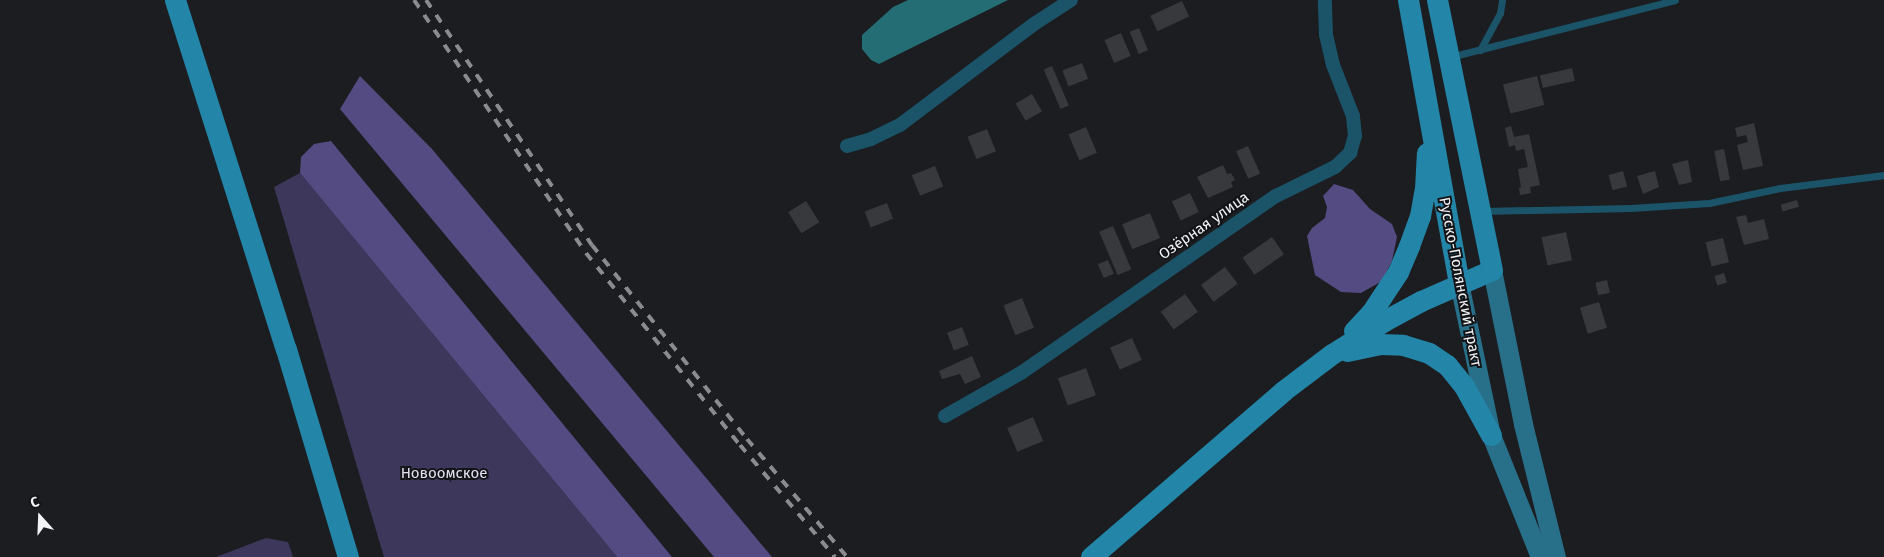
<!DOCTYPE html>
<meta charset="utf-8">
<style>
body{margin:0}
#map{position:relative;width:1884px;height:557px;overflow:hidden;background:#1b1d20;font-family:"Fira Sans",sans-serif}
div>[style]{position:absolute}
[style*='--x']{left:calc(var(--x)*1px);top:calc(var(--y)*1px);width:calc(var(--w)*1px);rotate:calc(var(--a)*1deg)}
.green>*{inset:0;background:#3d375b}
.forest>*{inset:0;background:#544b82}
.water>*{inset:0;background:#256d75}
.building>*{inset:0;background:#38393c;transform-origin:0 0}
.service>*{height:7px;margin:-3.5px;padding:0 3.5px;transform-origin:3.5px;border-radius:3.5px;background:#1b5368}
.minor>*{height:14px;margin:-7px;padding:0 7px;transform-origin:7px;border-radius:7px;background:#1b5368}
.secondary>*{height:19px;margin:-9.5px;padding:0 9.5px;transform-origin:9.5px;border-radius:9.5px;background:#286f89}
.primary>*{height:21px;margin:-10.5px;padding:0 10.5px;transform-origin:10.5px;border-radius:10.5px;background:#2385a8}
.rail>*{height:4px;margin-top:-2px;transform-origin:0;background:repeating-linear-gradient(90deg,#898b8e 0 9px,transparent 0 18px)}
span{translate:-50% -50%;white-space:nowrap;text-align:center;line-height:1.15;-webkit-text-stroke:4px #121417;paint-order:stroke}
.street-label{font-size:15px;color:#f1f3f5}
.park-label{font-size:15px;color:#e2e1f2}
.north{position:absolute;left:15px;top:492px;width:50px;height:50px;-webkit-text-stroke:4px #121417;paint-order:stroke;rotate:340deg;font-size:14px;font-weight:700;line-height:20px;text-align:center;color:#f1f3f5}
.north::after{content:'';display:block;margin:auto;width:18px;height:22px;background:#f1f3f5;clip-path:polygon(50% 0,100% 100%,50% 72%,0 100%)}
</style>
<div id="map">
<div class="green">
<i style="clip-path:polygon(300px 173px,617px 557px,384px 557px,274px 187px)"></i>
<i style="clip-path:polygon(266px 538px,288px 542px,293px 557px,216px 557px)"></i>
</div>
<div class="forest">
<i style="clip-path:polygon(360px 76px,432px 149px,772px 557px,714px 557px,340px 109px)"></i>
<i style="clip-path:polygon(331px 141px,672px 557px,617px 557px,300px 173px,301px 157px,314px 144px)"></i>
<i style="clip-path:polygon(1334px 184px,1353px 190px,1370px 209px,1392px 224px,1397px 237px,1392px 261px,1382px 281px,1361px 293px,1341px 292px,1315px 275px,1307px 236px,1312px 228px,1325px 218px,1327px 207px,1323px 196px)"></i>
</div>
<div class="water">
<i style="clip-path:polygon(908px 0,1008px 0,879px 64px,871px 60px,862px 49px,862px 35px,893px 7px)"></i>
</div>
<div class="building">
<i style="left:1182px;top:1px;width:17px;height:35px;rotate:65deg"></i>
<i style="left:1139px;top:28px;width:24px;height:10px;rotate:68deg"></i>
<i style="left:1121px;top:33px;width:25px;height:18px;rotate:67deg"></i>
<i style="left:1082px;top:63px;width:17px;height:21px;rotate:69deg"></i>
<i style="left:1052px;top:66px;width:43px;height:9px;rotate:67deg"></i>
<i style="left:1572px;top:68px;width:13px;height:33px;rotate:77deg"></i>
<i style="left:1537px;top:76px;width:30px;height:35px;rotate:76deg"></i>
<i style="left:1032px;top:94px;width:20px;height:19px;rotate:60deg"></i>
<i style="clip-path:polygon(1754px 123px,1763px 166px,1743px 170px,1737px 145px,1748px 142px,1746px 135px,1737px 137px,1735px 128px)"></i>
<i style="clip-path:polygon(1511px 126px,1514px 137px,1529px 134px,1540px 185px,1530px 187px,1531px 193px,1520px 195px,1519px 188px,1521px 187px,1518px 169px,1528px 167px,1524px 149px,1516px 151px,1515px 145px,1509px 147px,1505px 128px)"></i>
<i style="left:1086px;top:127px;width:28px;height:19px;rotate:67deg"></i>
<i style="left:987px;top:129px;width:24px;height:21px;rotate:68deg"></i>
<i style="left:1248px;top:146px;width:30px;height:13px;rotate:66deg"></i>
<i style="left:1724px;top:149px;width:31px;height:10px;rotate:79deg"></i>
<i style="clip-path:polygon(1688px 160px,1692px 182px,1679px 185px,1672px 164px)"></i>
<i style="clip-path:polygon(1223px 165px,1227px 174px,1231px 173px,1235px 180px,1231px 182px,1233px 187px,1208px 198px,1197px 177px)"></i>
<i style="left:935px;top:166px;width:22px;height:25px;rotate:68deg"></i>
<i style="left:1623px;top:171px;width:16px;height:15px;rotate:75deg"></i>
<i style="clip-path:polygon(1655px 171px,1659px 187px,1643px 194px,1637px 176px)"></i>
<i style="left:1190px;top:193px;width:21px;height:20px;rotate:65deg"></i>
<i style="left:1797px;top:200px;width:7px;height:17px;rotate:74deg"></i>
<i style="left:806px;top:201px;width:25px;height:21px;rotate:58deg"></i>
<i style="left:887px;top:203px;width:17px;height:24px;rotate:69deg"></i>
<i style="left:1150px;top:213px;width:27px;height:30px;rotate:68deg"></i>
<i style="clip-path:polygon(1746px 215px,1748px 223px,1764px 219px,1769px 239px,1744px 245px,1736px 217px)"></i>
<i style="left:1113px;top:226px;width:47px;height:15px;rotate:67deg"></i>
<i style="left:1566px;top:232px;width:29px;height:25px;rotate:78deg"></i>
<i style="left:1272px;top:237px;width:21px;height:36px;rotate:55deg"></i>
<i style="left:1723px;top:238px;width:25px;height:18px;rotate:76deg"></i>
<i style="left:1108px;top:260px;width:15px;height:11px;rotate:67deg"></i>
<i style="left:1225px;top:267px;width:21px;height:30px;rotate:53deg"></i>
<i style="left:1724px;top:273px;width:10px;height:10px;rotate:73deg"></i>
<i style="left:1607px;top:280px;width:13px;height:12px;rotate:77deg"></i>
<i style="left:1185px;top:294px;width:22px;height:30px;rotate:54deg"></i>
<i style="left:1022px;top:298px;width:32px;height:20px;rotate:68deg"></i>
<i style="left:1599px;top:302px;width:27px;height:20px;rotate:73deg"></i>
<i style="left:962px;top:327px;width:19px;height:16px;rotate:69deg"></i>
<i style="left:1132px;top:338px;width:24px;height:24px;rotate:66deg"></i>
<i style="clip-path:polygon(972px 356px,981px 377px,965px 384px,960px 374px,942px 379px,939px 371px)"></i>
<i style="left:1086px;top:368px;width:29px;height:30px;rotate:70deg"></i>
<i style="left:1033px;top:417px;width:26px;height:28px;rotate:67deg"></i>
</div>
<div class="service">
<i style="--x:1480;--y:50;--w:42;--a:-61.6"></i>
<i style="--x:1500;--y:13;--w:13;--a:-81"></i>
<i style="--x:1450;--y:57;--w:232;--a:-14.2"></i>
<i style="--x:1483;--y:211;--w:148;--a:-1.2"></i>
<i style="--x:1631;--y:208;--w:78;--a:-3.7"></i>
<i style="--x:1709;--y:203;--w:73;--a:-11.9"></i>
<i style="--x:1780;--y:188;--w:105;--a:-7.1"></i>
</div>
<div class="minor">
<i style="--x:847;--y:146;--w:25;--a:-16"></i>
<i style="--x:871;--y:139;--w:32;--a:-26"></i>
<i style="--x:900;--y:125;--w:168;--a:-37"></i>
<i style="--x:1034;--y:24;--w:44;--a:-33"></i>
<i style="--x:945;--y:416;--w:87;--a:-29.5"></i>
<i style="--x:1021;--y:373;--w:310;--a:-34.8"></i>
<i style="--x:1276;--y:196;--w:66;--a:-26.2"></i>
<i style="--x:1335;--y:167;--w:21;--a:-43"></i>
<i style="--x:1350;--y:153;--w:18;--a:-74"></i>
<i style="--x:1355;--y:136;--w:20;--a:-96"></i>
<i style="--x:1353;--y:116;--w:55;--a:-111.4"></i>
<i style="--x:1333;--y:65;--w:31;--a:-103"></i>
<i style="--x:1326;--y:35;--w:35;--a:-92"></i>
</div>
<div class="secondary">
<i style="--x:1492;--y:270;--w:157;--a:78.6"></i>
<i style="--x:1523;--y:424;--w:137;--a:76.1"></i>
<i style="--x:1459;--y:283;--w:155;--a:78.1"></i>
<i style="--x:1491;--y:435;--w:131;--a:68.1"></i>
</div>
<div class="primary">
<i style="--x:175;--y:0;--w:366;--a:72.4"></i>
<i style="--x:286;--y:349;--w:217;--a:73.4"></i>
<i style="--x:1408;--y:0;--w:288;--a:79.8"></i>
<i style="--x:1354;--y:331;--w:25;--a:-47"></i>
<i style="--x:1371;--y:313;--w:49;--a:-56.6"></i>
<i style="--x:1398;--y:272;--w:28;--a:-67"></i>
<i style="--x:1409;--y:246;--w:32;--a:-70"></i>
<i style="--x:1420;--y:216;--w:27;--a:-80"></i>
<i style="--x:1425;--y:189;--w:36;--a:-87"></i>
<i style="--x:1347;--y:351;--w:33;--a:-12"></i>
<i style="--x:1379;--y:344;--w:24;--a:2"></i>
<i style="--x:1403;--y:345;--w:27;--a:17"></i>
<i style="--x:1429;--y:353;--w:22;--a:34"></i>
<i style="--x:1447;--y:365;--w:27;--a:51"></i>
<i style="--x:1464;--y:386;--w:56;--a:61.1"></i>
<i style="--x:1091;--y:557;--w:254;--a:-40.8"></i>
<i style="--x:1283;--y:391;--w:61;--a:-37.1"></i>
<i style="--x:1332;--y:354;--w:62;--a:-32.4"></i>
<i style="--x:1384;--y:321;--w:42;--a:-28.4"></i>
<i style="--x:1421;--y:301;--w:77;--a:-23.6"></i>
<i style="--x:1492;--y:270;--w:276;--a:-101.5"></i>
</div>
<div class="rail">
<i style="--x:414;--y:0;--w:306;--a:55.8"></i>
<i style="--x:586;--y:253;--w:246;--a:51.3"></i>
<i style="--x:740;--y:445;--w:147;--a:49.7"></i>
<i style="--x:426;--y:0;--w:296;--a:55.9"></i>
<i style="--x:592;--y:245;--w:248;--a:51.4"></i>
<i style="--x:747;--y:439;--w:155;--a:49.7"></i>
</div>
<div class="street-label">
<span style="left:1204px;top:226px;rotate:-35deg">Озёрная улица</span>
<span style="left:1460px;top:282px;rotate:79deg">Русско-Полянский тракт</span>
</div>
<div class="park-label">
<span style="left:444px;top:474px">Новоомское</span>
</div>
<div class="north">С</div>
</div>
